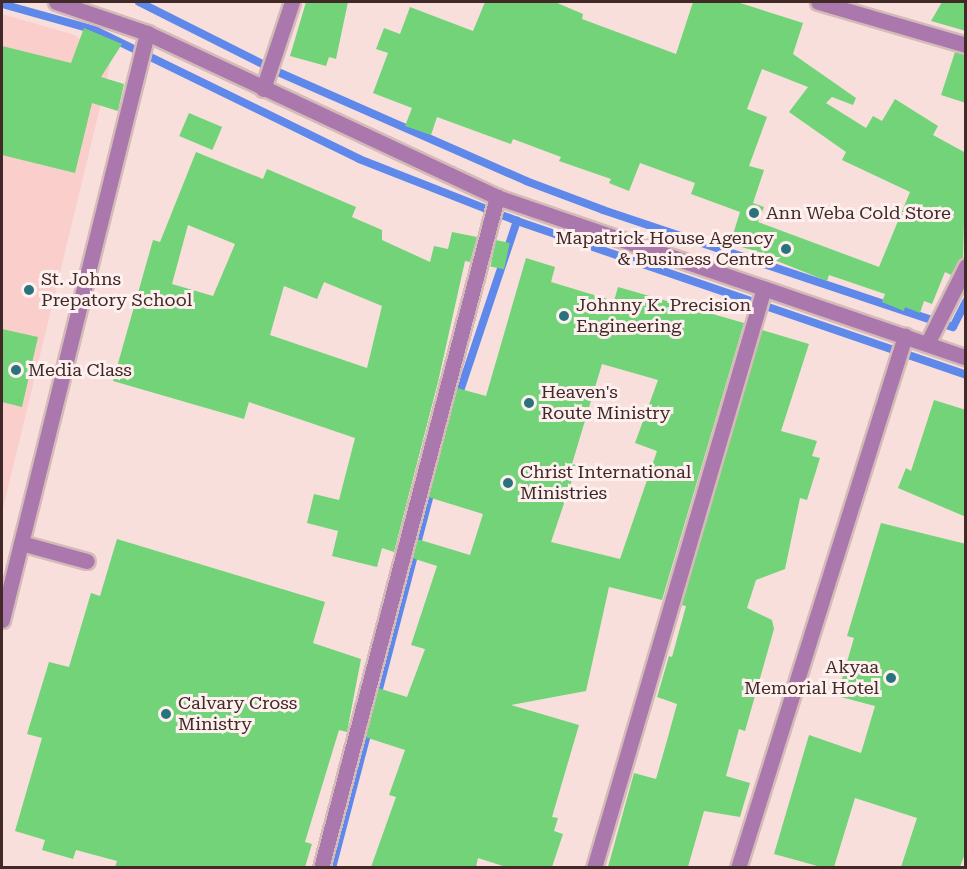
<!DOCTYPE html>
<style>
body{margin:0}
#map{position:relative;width:967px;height:869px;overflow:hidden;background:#f9dfdc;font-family:"Roboto Serif",serif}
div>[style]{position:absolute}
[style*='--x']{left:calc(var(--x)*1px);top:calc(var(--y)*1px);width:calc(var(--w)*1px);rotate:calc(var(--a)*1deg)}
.built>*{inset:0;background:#facfcb}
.stream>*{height:8px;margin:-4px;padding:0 4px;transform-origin:4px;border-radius:4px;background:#5f88eb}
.building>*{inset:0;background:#72d379;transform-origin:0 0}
.roads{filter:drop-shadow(2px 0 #d4bbb8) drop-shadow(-2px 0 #d4bbb8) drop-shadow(0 2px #d4bbb8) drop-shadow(0 -2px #d4bbb8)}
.minor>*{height:15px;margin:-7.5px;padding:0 7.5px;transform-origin:7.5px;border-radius:7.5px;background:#ab78ad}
.dots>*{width:16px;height:16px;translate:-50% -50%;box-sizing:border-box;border:3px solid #fdf0ee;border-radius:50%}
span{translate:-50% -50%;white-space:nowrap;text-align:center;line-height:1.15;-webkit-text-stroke:6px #fdf0ee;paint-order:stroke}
.poi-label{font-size:18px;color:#412927}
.left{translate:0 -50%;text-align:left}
.right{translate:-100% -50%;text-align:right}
.frame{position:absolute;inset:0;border:3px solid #412927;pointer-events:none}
</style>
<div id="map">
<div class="built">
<i style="clip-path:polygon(2px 14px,75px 35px,110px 66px,2px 513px)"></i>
</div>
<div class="stream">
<i style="--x:139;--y:2;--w:156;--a:26.7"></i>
<i style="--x:278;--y:72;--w:271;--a:23.7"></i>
<i style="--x:526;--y:181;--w:82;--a:20.6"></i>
<i style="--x:603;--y:210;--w:369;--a:18.5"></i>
<i style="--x:953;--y:327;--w:28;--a:-63"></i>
<i style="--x:2;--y:4;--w:97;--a:15.6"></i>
<i style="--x:95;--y:30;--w:294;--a:26"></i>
<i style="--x:359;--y:159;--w:170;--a:21.4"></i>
<i style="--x:517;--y:221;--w:475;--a:18.9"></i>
<i style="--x:458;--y:397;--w:186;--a:-71.5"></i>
<i style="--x:332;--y:868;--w:393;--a:-75.3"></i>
</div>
<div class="building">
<i style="clip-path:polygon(306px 2px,348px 2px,336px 59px,329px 57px,326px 66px,290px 56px)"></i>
<i style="clip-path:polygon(evenodd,485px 2px,555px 2px,583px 14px,582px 19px,676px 54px,693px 2px,737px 2px,803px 23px,793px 54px,856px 98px,853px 105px,832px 97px,826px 103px,866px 128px,873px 116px,882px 121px,895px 99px,938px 126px,933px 135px,966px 153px,963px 257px,951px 275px,945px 272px,932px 304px,924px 301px,920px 313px,905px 307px,904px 311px,882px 302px,885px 294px,829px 275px,827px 281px,772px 259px,774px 256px,730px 244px,740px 212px,691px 194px,695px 183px,640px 163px,629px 191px,609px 183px,611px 179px,559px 161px,561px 157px,513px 139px,511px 144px,437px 117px,431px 135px,405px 126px,412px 108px,373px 93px,388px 53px,376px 49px,384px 28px,400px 34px,410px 7px,473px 31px,485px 2px,762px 69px,808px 87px,789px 112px,846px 152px,842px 160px,910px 192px,879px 267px,758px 222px,764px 207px,753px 203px,764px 170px,749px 166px,767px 117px,747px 109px,762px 69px)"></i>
<i style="clip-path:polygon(942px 2px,966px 2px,966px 31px,931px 21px)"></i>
<i style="clip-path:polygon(84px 28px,122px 44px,101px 77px,124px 84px,118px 111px,92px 103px,75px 173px,2px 155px,2px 46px,71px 63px)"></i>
<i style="clip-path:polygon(955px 52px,966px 54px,966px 103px,941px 95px)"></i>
<i style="left:189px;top:113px;width:36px;height:25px;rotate:23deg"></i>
<i style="clip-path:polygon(evenodd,196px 152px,263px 179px,267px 169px,356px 207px,352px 217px,382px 230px,382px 240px,430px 262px,434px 246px,448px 249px,452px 232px,477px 237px,470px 262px,465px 261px,438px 382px,394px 552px,382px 548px,377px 567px,332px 556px,338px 531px,307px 523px,314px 494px,339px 500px,355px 438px,249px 402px,244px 419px,113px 381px,153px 240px,160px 242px,196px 152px,188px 225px,235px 244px,213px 296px,172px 284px,188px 225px,196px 152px,324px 282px,382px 306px,367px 368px,270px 335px,284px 286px,317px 299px,324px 282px)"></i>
<i style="left:496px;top:240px;width:14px;height:27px;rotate:12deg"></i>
<i style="clip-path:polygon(evenodd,526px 258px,555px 267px,551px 282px,614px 301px,618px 287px,744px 323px,662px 600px,609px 587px,586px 691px,511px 705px,579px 725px,552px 817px,558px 818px,554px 831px,563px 834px,552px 867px,506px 867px,478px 858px,476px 867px,371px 867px,396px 797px,389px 795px,405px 750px,365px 737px,378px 688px,407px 697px,425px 649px,411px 645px,437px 566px,412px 558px,417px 539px,470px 555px,483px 514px,428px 497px,457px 388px,486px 396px,526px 258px,602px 364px,658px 380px,635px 443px,657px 451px,620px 559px,551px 542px,577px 465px,572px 464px,602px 364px)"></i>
<i style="clip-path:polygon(2px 329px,38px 337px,22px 407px,2px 402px)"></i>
<i style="clip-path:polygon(762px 330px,809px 344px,781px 431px,817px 441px,812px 456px,820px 458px,807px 500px,800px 498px,785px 569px,756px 580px,747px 608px,772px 620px,774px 629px,745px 731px,739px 729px,726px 776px,750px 783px,740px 817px,704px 811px,688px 867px,608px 867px,634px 773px,656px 779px,668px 737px,677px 704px,657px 697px,669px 656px,672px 657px,686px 606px,681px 605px)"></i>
<i style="clip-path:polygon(934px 400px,966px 410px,966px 517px,898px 488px,906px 468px,911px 471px)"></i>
<i style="clip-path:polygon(881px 523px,966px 544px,966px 851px,960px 867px,901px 867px,917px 818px,855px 798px,834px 867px,821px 867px,774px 854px,809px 735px,861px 753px,875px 706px,837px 696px,854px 638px,847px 636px)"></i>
<i style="clip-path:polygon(117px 539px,325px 602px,313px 643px,361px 659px,347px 732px,339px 730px,305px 842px,312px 844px,305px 867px,115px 867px,117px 861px,76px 850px,73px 859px,42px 850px,45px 840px,15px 831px,42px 738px,27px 734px,49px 662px,69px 667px,91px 593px,100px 596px)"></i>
</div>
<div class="roads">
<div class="minor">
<i style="--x:56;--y:2;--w:96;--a:18.8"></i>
<i style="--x:147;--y:33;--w:387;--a:25.1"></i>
<i style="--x:497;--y:197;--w:496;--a:18.9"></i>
<i style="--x:818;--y:2;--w:154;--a:16.2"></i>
<i style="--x:263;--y:89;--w:92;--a:-71.6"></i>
<i style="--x:927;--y:344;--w:87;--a:-63.4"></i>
<i style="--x:21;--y:543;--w:68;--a:15.3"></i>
<i style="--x:2;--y:620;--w:605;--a:-76.12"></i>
<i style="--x:321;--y:868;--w:694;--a:-75.3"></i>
<i style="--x:594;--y:868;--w:604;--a:-73.66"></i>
<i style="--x:738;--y:868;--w:558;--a:-72.57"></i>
</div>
</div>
<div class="dots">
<i style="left:754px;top:213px;background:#2a737c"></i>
<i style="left:786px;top:249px;background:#2a737c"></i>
<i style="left:29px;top:290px;background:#2a737c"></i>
<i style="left:564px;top:316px;background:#2a737c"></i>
<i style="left:16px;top:370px;background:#2a737c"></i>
<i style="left:529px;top:403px;background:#2a737c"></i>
<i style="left:508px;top:483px;background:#2a737c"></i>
<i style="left:891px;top:678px;background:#2a737c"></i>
<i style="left:166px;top:714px;background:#2a737c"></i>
</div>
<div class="poi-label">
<span class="left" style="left:766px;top:213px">Ann Weba Cold Store</span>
<span class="right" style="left:774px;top:249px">Mapatrick House Agency<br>&amp; Business Centre</span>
<span class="left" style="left:41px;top:290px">St. Johns<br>Prepatory School</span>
<span class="left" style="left:576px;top:316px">Johnny K. Precision<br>Engineering</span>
<span class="left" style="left:28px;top:370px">Media Class</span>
<span class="left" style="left:541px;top:403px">Heaven's<br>Route Ministry</span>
<span class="left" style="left:520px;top:483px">Christ International<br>Ministries</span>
<span class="right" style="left:879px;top:678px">Akyaa<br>Memorial Hotel</span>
<span class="left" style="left:178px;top:714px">Calvary Cross<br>Ministry</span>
</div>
<div class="frame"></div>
</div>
